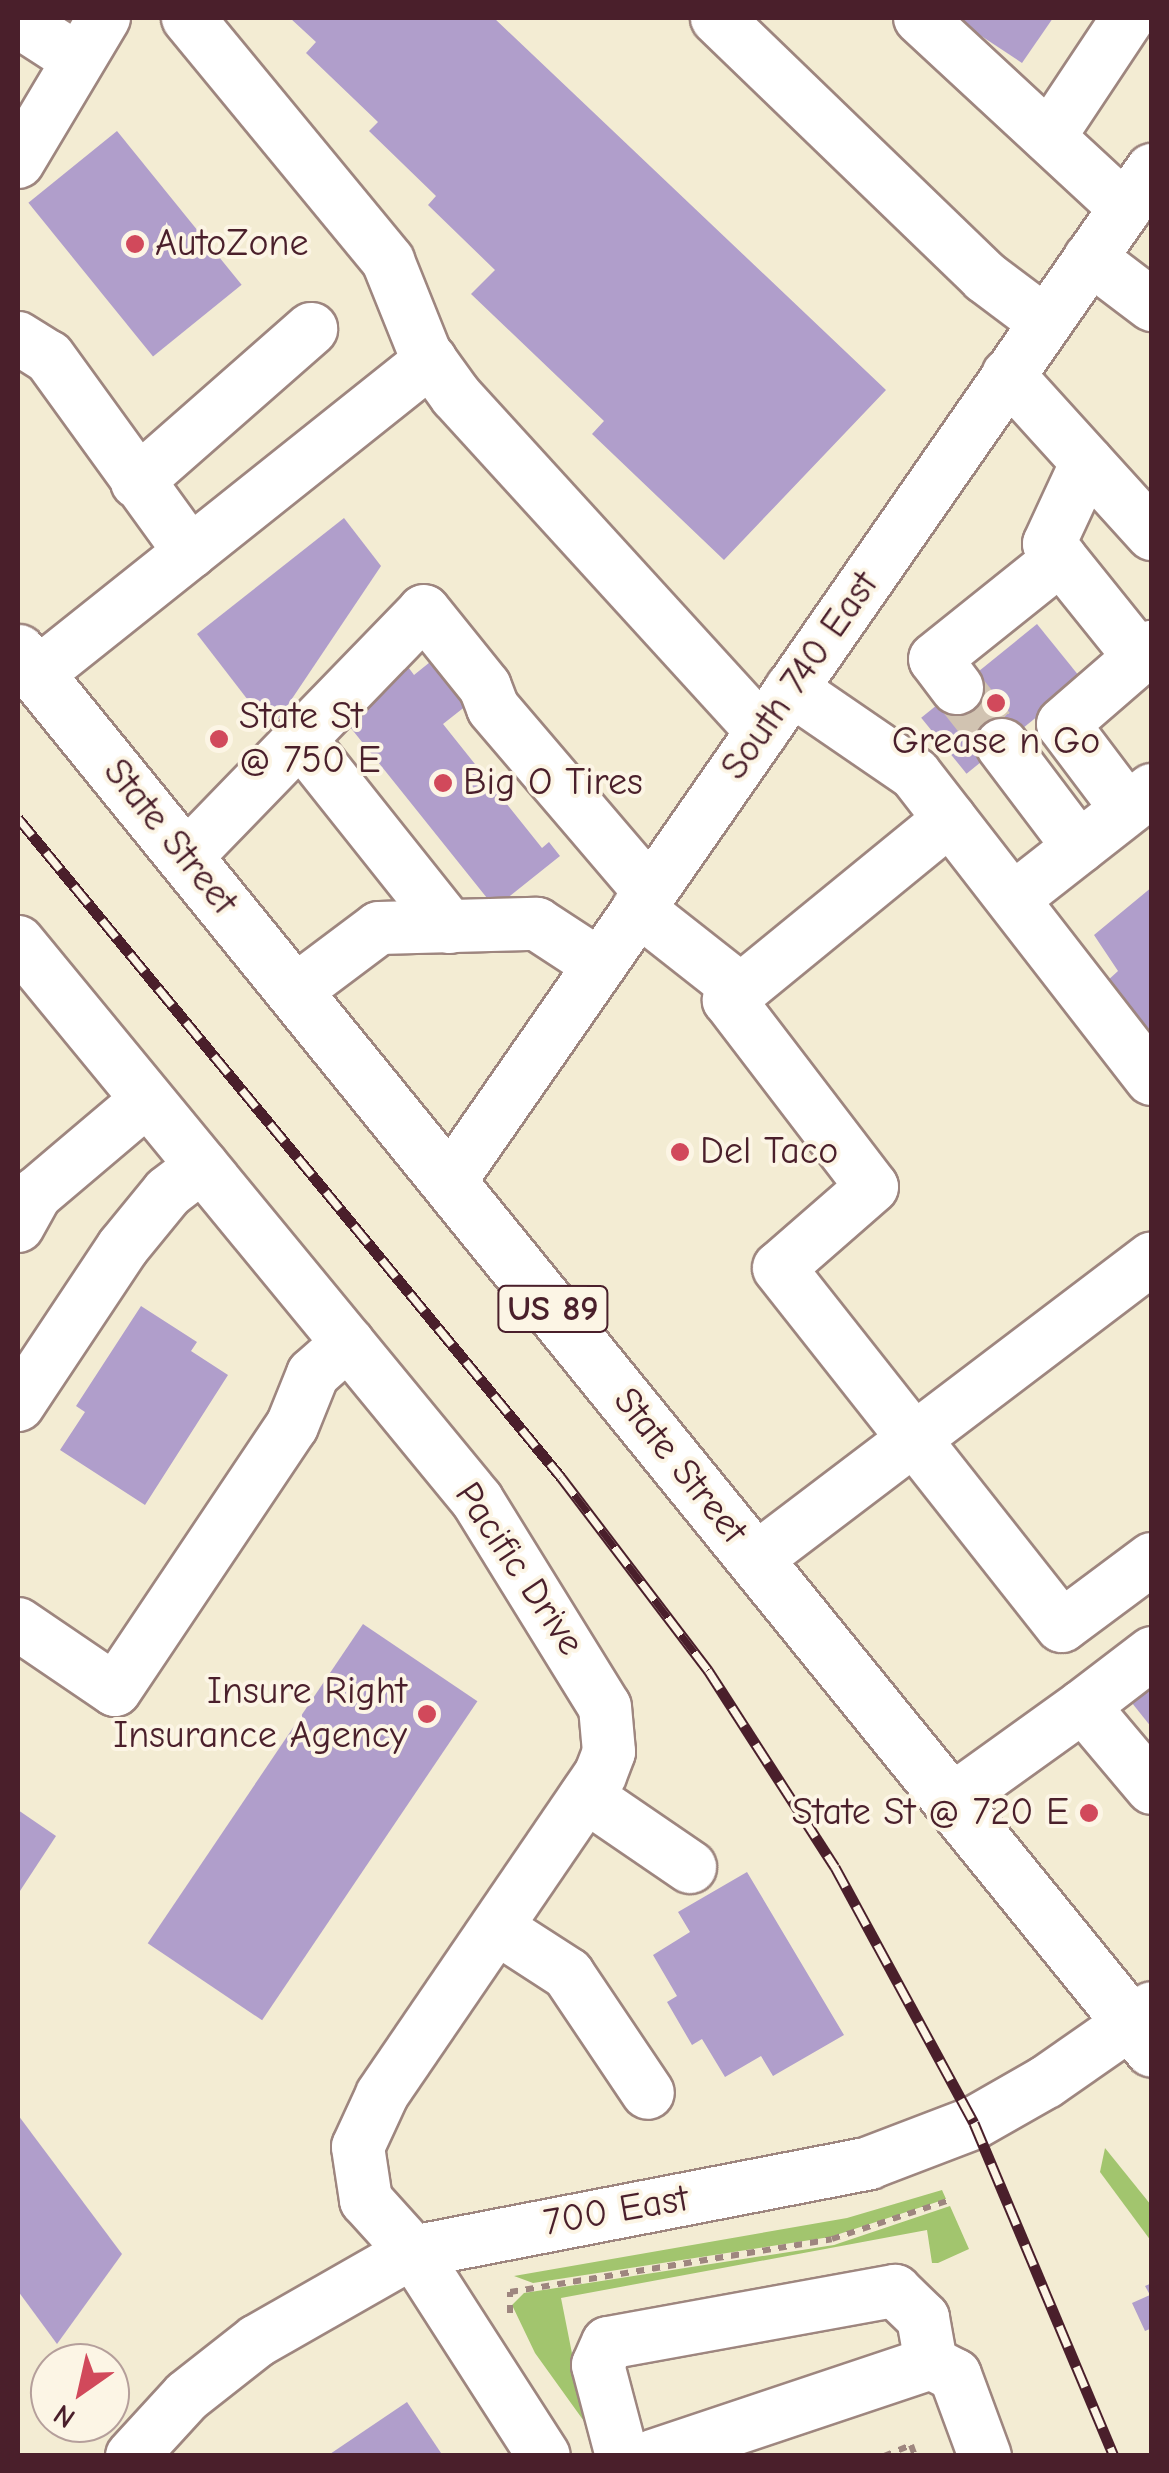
<!DOCTYPE html>
<style>
body{margin:0}
#map{position:relative;width:1169px;height:2473px;overflow:hidden;background:#f3ecd3;font-family:"Comic Neue",sans-serif}
div>[style]{position:absolute}
[style*='--x']{left:calc(var(--x)*1px);top:calc(var(--y)*1px);width:calc(var(--w)*1px);rotate:calc(var(--a)*1deg)}
.green>*{inset:0;background:#a2c56e}
.building>*{inset:0;background:#b09ecb;transform-origin:0 0}
.minor-tunnel>*{height:52px;margin-top:-26px;transform-origin:0;background:repeating-linear-gradient(90deg,#d1c3b1 0 52px,transparent 0 78px)}
.path>*{height:6px;margin-top:-3px;transform-origin:0;background:repeating-linear-gradient(90deg,#9e867f 0 8px,transparent 0 16px)}
.roads{filter:drop-shadow(2px 0 #9e867f) drop-shadow(-2px 0 #9e867f) drop-shadow(0 2px #9e867f) drop-shadow(0 -2px #9e867f)}
.minor>*{height:52px;margin:-26px;padding:0 26px;transform-origin:26px;border-radius:26px;background:#fff}
.major>*{height:55px;margin:-27.5px;padding:0 27.5px;transform-origin:27.5px;border-radius:27.5px;background:#fff}
.rail>*{height:11px;margin-top:-5.5px;transform-origin:0;background:repeating-linear-gradient(90deg,#fcf5e5 0 22px,#4a1f2b 0 44px);box-sizing:border-box;border-block:2px solid #4a1f2b}
.dots>*{width:28px;height:28px;translate:-50% -50%;box-sizing:border-box;border:5px solid #fcf5e5;border-radius:50%}
span{translate:-50% -50%;white-space:nowrap;text-align:center;line-height:1.15;-webkit-text-stroke:8px #fcf5e5;paint-order:stroke}
.shield-label span{padding:2px 8px;background:#fcf5e5;border:2px solid;border-radius:8px;-webkit-text-stroke-width:0}
.shield-label{font-size:35px;color:#4a1f2b;font-weight:700}
.poi-label{font-size:38px;color:#4a1f2b}
.left{translate:0 -50%;text-align:left}
.right{translate:-100% -50%;text-align:right}
.street-label{font-size:38px;color:#4a1f2b}
.frame{position:absolute;inset:0;border:20px solid #4a1f2b;pointer-events:none}
.north{position:absolute;left:30px;top:2343px;width:100px;height:100px;box-sizing:border-box;background:#fcf5e5;border:2px solid #b59f9b;border-radius:50%;rotate:214deg;font-size:28px;font-weight:700;line-height:40px;text-align:center;color:#4a1f2b}
.north::after{content:'';display:block;margin:auto;width:35px;height:45px;background:#d1495b;clip-path:polygon(50% 0,100% 100%,50% 72%,0 100%)}
</style>
<div id="map">
<div class="green">
<i style="clip-path:polygon(1105px 2148px,1151px 2205px,1151px 2241px,1100px 2172px)"></i>
<i style="clip-path:polygon(942px 2190px,946px 2199px,830px 2237px,533px 2283px,514px 2276px,847px 2218px)"></i>
<i style="clip-path:polygon(950px 2206px,969px 2249px,938px 2263px,932px 2263px,927px 2230px,561px 2298px,586px 2424px,535px 2353px,512px 2305px,524px 2293px,834px 2245px)"></i>
</div>
<div class="building">
<i style="clip-path:polygon(290px 18px,494px 18px,886px 390px,724px 560px,592px 434px,604px 421px,471px 294px,495px 270px,428px 205px,436px 196px,369px 131px,378px 122px,306px 53px,316px 42px)"></i>
<i style="clip-path:polygon(954px 18px,1053px 18px,1022px 63px)"></i>
<i style="left:117px;top:131px;width:198px;height:114px;rotate:51deg"></i>
<i style="clip-path:polygon(344px 518px,381px 566px,271px 730px,197px 634px)"></i>
<i style="left:1037px;top:624px;width:72px;height:149px;rotate:51deg"></i>
<i style="clip-path:polygon(440px 654px,476px 698px,443px 724px,542px 848px,549px 842px,560px 856px,495px 908px,338px 712px,403px 660px,414px 675px)"></i>
<i style="clip-path:polygon(1152px 887px,1152px 1041px,1106px 982px,1118px 971px,1094px 935px)"></i>
<i style="clip-path:polygon(141px 1306px,197px 1342px,191px 1351px,228px 1375px,145px 1505px,60px 1450px,85px 1412px,76px 1406px)"></i>
<i style="left:363px;top:1624px;width:138px;height:385px;rotate:34deg"></i>
<i style="clip-path:polygon(1152px 1671px,1152px 1728px,1124px 1693px)"></i>
<i style="clip-path:polygon(18px 1810px,56px 1836px,18px 1894px)"></i>
<i style="clip-path:polygon(747px 1872px,844px 2035px,773px 2076px,761px 2056px,725px 2077px,702px 2039px,692px 2045px,667px 2002px,677px 1996px,653px 1955px,690px 1932px,678px 1912px)"></i>
<i style="clip-path:polygon(18px 2115px,122px 2254px,57px 2344px,18px 2291px)"></i>
<i style="clip-path:polygon(1152px 2283px,1152px 2328px,1145px 2331px,1132px 2303px,1150px 2295px,1145px 2286px)"></i>
<i style="clip-path:polygon(407px 2402px,443px 2456px,327px 2456px)"></i>
</div>
<div class="minor-tunnel">
<i style="--x:957;--y:688;--w:73;--a:51.7"></i>
</div>
<div class="path">
<i style="--x:510;--y:2313;--w:21;--a:-90"></i>
<i style="--x:510;--y:2292;--w:326;--a:-9.3"></i>
<i style="--x:832;--y:2239;--w:121;--a:-18.3"></i>
<i style="--x:884;--y:2456;--w:29;--a:-22"></i>
<i style="--x:911;--y:2445;--w:12;--a:70"></i>
</div>
<div class="roads">
<div class="minor">
<i style="--x:188;--y:18;--w:315;--a:50.5"></i>
<i style="--x:388;--y:261;--w:99;--a:68.1"></i>
<i style="--x:425;--y:353;--w:53;--a:54.2"></i>
<i style="--x:456;--y:396;--w:454;--a:47.6"></i>
<i style="--x:717;--y:18;--w:373;--a:44"></i>
<i style="--x:985;--y:277;--w:75;--a:36.9"></i>
<i style="--x:920;--y:18;--w:280;--a:42.8"></i>
<i style="--x:18;--y:21;--w:70;--a:32.8"></i>
<i style="--x:1049;--y:137;--w:143;--a:-56.4"></i>
<i style="--x:18;--y:162;--w:168;--a:-59.2"></i>
<i style="--x:1090;--y:258;--w:78;--a:37.2"></i>
<i style="--x:18;--y:338;--w:36;--a:32"></i>
<i style="--x:49;--y:357;--w:241;--a:54.1"></i>
<i style="--x:1008;--y:375;--w:215;--a:47.8"></i>
<i style="--x:1087;--y:462;--w:90;--a:114.9"></i>
<i style="--x:1049;--y:544;--w:145;--a:51.2"></i>
<i style="--x:137;--y:482;--w:232;--a:-41.3"></i>
<i style="--x:36;--y:675;--w:505;--a:-38.57"></i>
<i style="--x:957;--y:688;--w:36;--a:-127"></i>
<i style="--x:935;--y:659;--w:161;--a:-38.7"></i>
<i style="--x:791;--y:689;--w:150;--a:34.4"></i>
<i style="--x:915;--y:774;--w:386;--a:52.2"></i>
<i style="--x:301;--y:740;--w:239;--a:51.5"></i>
<i style="--x:1002;--y:745;--w:128;--a:53"></i>
<i style="--x:1127;--y:809;--w:106;--a:-127"></i>
<i style="--x:1063;--y:724;--w:118;--a:-40.9"></i>
<i style="--x:950;--y:819;--w:286;--a:140.7"></i>
<i style="--x:729;--y:1000;--w:235;--a:52.6"></i>
<i style="--x:872;--y:1187;--w:123;--a:138.9"></i>
<i style="--x:779;--y:1268;--w:456;--a:51.7"></i>
<i style="--x:1062;--y:1626;--w:112;--a:-36.7"></i>
<i style="--x:186;--y:857;--w:342;--a:-45.9"></i>
<i style="--x:424;--y:611;--w:97;--a:51.2"></i>
<i style="--x:485;--y:687;--w:22;--a:69"></i>
<i style="--x:493;--y:708;--w:242;--a:49.5"></i>
<i style="--x:1013;--y:899;--w:177;--a:-38.1"></i>
<i style="--x:638;--y:909;--w:131;--a:38.2"></i>
<i style="--x:18;--y:942;--w:723;--a:50.56"></i>
<i style="--x:477;--y:1500;--w:243;--a:58.3"></i>
<i style="--x:605;--y:1707;--w:45;--a:84.9"></i>
<i style="--x:609;--y:1752;--w:25;--a:111"></i>
<i style="--x:600;--y:1775;--w:387;--a:124.3"></i>
<i style="--x:382;--y:2095;--w:57;--a:114.8"></i>
<i style="--x:358;--y:2147;--w:54;--a:81.4"></i>
<i style="--x:366;--y:2200;--w:70;--a:47.9"></i>
<i style="--x:413;--y:2252;--w:242;--a:57.3"></i>
<i style="--x:295;--y:991;--w:105;--a:-36.9"></i>
<i style="--x:379;--y:928;--w:158;--a:-1.5"></i>
<i style="--x:537;--y:924;--w:75;--a:33.1"></i>
<i style="--x:450;--y:1181;--w:1231;--a:-55.23"></i>
<i style="--x:18;--y:1226;--w:37;--a:-61"></i>
<i style="--x:36;--y:1194;--w:145;--a:-40.3"></i>
<i style="--x:18;--y:1405;--w:190;--a:-56.4"></i>
<i style="--x:123;--y:1247;--w:71;--a:-50.7"></i>
<i style="--x:168;--y:1192;--w:43;--a:-37.4"></i>
<i style="--x:756;--y:1559;--w:497;--a:-37.2"></i>
<i style="--x:18;--y:1624;--w:117;--a:34.2"></i>
<i style="--x:115;--y:1690;--w:318;--a:-56.2"></i>
<i style="--x:292;--y:1426;--w:56;--a:-68"></i>
<i style="--x:313;--y:1374;--w:47;--a:-41.5"></i>
<i style="--x:1083;--y:1706;--w:87;--a:-37.5"></i>
<i style="--x:586;--y:1796;--w:126;--a:34.3"></i>
<i style="--x:952;--y:1800;--w:161;--a:-35.7"></i>
<i style="--x:1083;--y:1706;--w:107;--a:49.9"></i>
<i style="--x:497;--y:1928;--w:85;--a:32.9"></i>
<i style="--x:568;--y:1974;--w:143;--a:56.1"></i>
<i style="--x:132;--y:2456;--w:81;--a:-47.5"></i>
<i style="--x:187;--y:2396;--w:89;--a:-38.2"></i>
<i style="--x:257;--y:2341;--w:180;--a:-29.7"></i>
<i style="--x:413;--y:2252;--w:465;--a:-11"></i>
<i style="--x:869;--y:2163;--w:112;--a:-20.9"></i>
<i style="--x:974;--y:2123;--w:83;--a:-29.7"></i>
<i style="--x:1046;--y:2082;--w:129;--a:-34.9"></i>
<i style="--x:622;--y:2456;--w:94;--a:-104.8"></i>
<i style="--x:598;--y:2365;--w:24;--a:-66"></i>
<i style="--x:608;--y:2343;--w:292;--a:-10.3"></i>
<i style="--x:895;--y:2291;--w:39;--a:44"></i>
<i style="--x:923;--y:2318;--w:46;--a:79.9"></i>
<i style="--x:931;--y:2363;--w:27;--a:27"></i>
<i style="--x:955;--y:2375;--w:86;--a:69.7"></i>
<i style="--x:653;--y:2456;--w:293;--a:-18.5"></i>
</div>
<div class="major">
<i style="--x:18;--y:652;--w:1799;--a:50.93"></i>
</div>
</div>
<div class="rail">
<i style="--x:18;--y:818;--w:854;--a:50.51"></i>
<i style="--x:561;--y:1477;--w:243;--a:52.7"></i>
<i style="--x:708;--y:1670;--w:234;--a:57.2"></i>
<i style="--x:835;--y:1867;--w:291;--a:61.5"></i>
<i style="--x:974;--y:2123;--w:361;--a:67.2"></i>
</div>
<div class="dots">
<i style="left:135px;top:244px;background:#d1495b"></i>
<i style="left:996px;top:703px;background:#d1495b"></i>
<i style="left:219px;top:739px;background:#d1495b"></i>
<i style="left:443px;top:783px;background:#d1495b"></i>
<i style="left:680px;top:1152px;background:#d1495b"></i>
<i style="left:427px;top:1714px;background:#d1495b"></i>
<i style="left:1089px;top:1813px;background:#d1495b"></i>
</div>
<div class="shield-label">
<span style="left:553px;top:1309px">US 89</span>
</div>
<div class="poi-label">
<span class="left" style="left:155px;top:244px">AutoZone</span>
<span class="left" style="left:239px;top:739px">State St<br>@ 750 E</span>
<span style="left:996px;top:742px">Grease n Go</span>
<span class="left" style="left:463px;top:783px">Big O Tires</span>
<span class="left" style="left:700px;top:1152px">Del Taco</span>
<span class="right" style="left:407px;top:1714px">Insure Right<br>Insurance Agency</span>
<span class="right" style="left:1069px;top:1813px">State St @ 720 E</span>
</div>
<div class="street-label">
<span style="left:800px;top:676px;rotate:-55deg">South 740 East</span>
<span style="left:170px;top:837px;rotate:51deg">State Street</span>
<span style="left:680px;top:1466px;rotate:51deg">State Street</span>
<span style="left:519px;top:1569px;rotate:56deg">Pacific Drive</span>
<span style="left:616px;top:2211px;rotate:-10deg">700 East</span>
</div>
<div class="frame"></div>
<div class="north">N</div>
</div>
